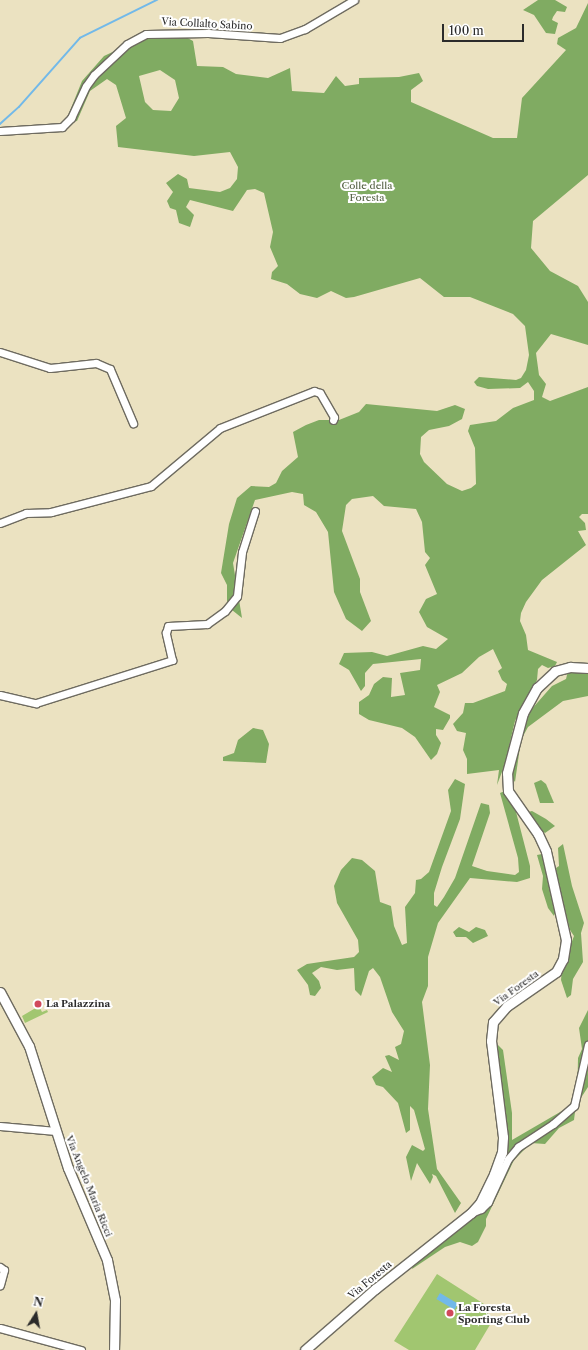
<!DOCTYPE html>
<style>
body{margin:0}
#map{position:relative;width:588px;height:1350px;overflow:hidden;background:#ebe2c1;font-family:"Libre Caslon Text",serif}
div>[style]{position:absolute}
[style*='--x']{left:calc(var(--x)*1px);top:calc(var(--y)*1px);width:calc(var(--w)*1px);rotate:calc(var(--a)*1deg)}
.green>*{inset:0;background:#a1c670}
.forest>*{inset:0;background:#80ab62}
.water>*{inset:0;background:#72b9e9;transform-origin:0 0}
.stream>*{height:1.5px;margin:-0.75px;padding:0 0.75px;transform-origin:0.75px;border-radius:0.75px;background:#72b9e9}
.roads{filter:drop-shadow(1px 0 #6e6b60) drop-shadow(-1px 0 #6e6b60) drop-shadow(0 1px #6e6b60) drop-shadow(0 -1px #6e6b60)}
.minor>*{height:7px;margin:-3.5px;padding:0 3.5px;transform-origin:3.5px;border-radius:3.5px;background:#fff}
.major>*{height:9px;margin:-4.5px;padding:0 4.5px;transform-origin:4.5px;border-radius:4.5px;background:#fff}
.dots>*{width:11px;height:11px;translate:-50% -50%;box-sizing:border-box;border:2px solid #fff;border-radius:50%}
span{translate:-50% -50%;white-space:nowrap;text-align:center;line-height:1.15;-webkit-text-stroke:4px #fff;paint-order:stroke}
.street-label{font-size:10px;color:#2b2b2b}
.park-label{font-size:10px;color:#546143}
.poi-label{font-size:10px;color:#2b2b2b;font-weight:700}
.left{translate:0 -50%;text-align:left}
.north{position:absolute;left:16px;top:1294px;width:40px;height:40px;-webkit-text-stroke:3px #fff;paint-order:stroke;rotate:11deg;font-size:11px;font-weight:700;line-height:16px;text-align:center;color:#2b2b2b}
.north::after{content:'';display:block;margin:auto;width:14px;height:18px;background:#2b2b2b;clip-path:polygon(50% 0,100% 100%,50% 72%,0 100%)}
.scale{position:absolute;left:442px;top:24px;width:82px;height:18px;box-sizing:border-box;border:2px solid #2b2b2b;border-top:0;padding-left:5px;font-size:12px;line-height:14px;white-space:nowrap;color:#2b2b2b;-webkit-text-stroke:3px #fff;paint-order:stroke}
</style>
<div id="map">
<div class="green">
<i style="clip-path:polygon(39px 1006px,42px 1012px,47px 1010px,48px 1012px,25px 1023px,22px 1016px)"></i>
<i style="clip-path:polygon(437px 1274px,484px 1304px,481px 1309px,494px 1318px,475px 1350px,409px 1350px,394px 1341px)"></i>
</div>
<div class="forest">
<i style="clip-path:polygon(538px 0,555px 0,567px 7px,565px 12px,557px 11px,553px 17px,552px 20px,558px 23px,555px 34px,546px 33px,534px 15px,523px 10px)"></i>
<i style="clip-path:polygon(evenodd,588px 3px,588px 175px,533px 221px,531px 248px,550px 271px,578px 286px,588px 302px,588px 345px,551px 334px,536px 353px,539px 375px,546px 384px,542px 397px,550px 401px,588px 387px,588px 514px,582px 514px,579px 517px,585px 523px,586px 530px,578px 531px,586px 545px,542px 580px,526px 602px,521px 613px,520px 621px,526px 635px,528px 650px,557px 662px,555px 666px,548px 668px,542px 665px,538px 669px,537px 680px,515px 721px,505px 764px,497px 785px,499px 770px,467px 774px,467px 759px,463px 750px,466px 733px,457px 731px,453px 724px,463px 713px,465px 703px,473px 703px,505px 691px,507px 684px,502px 680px,498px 671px,502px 668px,493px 649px,479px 657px,462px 673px,437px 685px,440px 692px,434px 707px,450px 715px,450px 718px,443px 730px,436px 729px,436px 735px,441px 743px,437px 754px,431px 760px,415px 737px,402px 728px,369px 720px,359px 714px,359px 702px,369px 695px,374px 684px,383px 677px,392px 678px,391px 697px,405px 695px,400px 673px,420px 670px,421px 659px,373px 664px,365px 673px,365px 686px,361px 691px,349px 670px,339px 664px,344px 653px,372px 652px,387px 656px,423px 646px,436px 649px,448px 639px,427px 627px,419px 612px,426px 599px,437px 594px,425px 565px,430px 558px,425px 552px,422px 522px,416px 509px,384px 506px,373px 496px,352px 499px,346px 505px,342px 531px,360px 579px,360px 592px,371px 621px,362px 631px,346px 619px,334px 592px,328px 532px,316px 512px,304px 505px,303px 494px,292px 492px,255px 500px,233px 563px,242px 618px,232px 610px,227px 601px,227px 585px,221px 573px,229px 524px,237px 498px,251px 486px,269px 487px,276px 483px,282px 471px,298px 457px,293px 432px,306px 425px,319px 420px,339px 420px,359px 412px,366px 404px,437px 411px,455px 405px,465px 409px,462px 419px,449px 426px,429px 430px,421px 437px,420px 454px,424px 462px,447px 484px,462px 491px,471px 488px,476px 484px,475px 448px,468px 431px,470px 425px,496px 421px,513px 408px,534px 400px,534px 391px,528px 382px,520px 388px,488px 389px,477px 386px,474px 382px,479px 377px,516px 380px,521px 378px,526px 370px,529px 355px,525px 326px,513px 314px,470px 297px,444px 297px,420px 278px,354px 297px,346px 298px,331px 291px,317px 298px,300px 294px,287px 284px,271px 279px,272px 272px,278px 266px,270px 247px,273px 232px,264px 193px,255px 189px,247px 190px,233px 211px,190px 200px,186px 207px,194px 215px,190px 227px,179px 223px,176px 210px,170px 208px,167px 201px,173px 192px,166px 183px,178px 174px,187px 179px,189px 188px,220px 192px,230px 188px,237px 179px,238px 167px,230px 152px,194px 156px,118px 147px,116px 126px,126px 118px,116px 85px,107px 79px,90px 91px,77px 121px,71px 122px,67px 118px,82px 81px,104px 56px,153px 33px,184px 36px,193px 41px,197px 66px,223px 67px,236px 74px,268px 78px,290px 68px,292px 91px,324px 93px,336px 76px,345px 86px,359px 84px,359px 78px,399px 77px,419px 73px,423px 81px,411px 90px,411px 102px,493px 138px,517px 138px,522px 98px,566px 50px,557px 44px,558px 38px,576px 28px,588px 3px,160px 70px,175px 80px,179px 98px,171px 111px,153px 110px,145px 102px,139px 76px,160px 70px)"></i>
<i style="clip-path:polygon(588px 670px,588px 696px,563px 701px,528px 727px,521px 740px,515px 782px,510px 775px,523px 719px,552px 686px,566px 679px,568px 671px)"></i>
<i style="clip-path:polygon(253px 728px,263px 730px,269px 744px,266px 763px,223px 761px,223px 757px,234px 753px,238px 740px)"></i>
<i style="clip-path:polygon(455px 779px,465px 784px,460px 819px,442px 867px,434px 893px,434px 905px,437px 907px,444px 897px,455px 878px,481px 803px,489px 805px,490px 813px,472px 866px,487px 871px,515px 875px,519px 872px,518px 858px,500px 793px,505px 791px,515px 808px,530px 866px,530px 878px,517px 882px,470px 878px,438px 923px,428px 957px,428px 986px,422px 1002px,430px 1065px,428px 1109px,437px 1169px,461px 1203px,455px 1213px,436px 1176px,432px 1174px,433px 1177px,430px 1184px,417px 1163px,411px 1181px,406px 1157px,412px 1145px,423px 1151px,425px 1149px,414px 1110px,410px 1106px,410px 1130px,406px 1133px,398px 1103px,383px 1087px,376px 1085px,372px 1077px,383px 1068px,392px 1072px,385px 1056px,389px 1055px,399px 1060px,395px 1047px,401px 1044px,404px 1031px,392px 1012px,380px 977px,373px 968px,369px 971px,361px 996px,355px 990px,354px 968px,337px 970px,321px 967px,312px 973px,319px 981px,321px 988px,315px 996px,310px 995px,308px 985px,297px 970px,307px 964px,354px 957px,359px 952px,358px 940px,337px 903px,334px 886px,341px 870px,352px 858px,362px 860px,375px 871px,380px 902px,391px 906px,394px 926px,402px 945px,407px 943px,405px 907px,415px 893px,416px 880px,421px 879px,429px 872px,451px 811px,448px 790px)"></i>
<i style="clip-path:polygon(541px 780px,546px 784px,554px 803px,540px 803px,534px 783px)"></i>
<i style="clip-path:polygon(532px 811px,546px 819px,555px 826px,545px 833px,540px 830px,530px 816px,528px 812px)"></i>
<i style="clip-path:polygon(563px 844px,572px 886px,584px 923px,581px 933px,583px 962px,573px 979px,571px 995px,567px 998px,561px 980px,562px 967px,574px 936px,570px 930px,557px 878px,556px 868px,559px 866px,558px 848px)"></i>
<i style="clip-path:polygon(542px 854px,549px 869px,556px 910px,554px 916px,548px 908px,542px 889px,543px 876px,537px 855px)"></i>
<i style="clip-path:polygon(459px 927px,469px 932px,476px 927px,485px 930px,488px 936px,473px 943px,466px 937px,456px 937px,453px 932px)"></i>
<i style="clip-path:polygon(588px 1010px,588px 1087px,577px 1104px,578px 1058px,582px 1049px,579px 1028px)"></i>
<i style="clip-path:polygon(498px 1045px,503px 1050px,512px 1113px,512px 1140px,567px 1108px,575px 1112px,574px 1120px,559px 1128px,545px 1144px,531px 1143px,514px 1160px,486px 1219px,486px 1226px,478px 1242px,472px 1246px,460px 1242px,445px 1247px,412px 1269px,413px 1265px,455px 1230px,502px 1165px,505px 1118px,496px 1050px)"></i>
</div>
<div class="water">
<i style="left:440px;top:1293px;width:21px;height:7px;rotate:31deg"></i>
</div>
<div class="stream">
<i style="--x:0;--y:124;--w:25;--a:-42"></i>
<i style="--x:19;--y:107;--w:92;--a:-48.5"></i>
<i style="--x:80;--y:38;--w:86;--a:-26.3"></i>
</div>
<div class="roads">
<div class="minor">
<i style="--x:0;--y:131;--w:62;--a:-3.7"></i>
<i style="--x:62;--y:127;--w:13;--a:-45"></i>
<i style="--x:71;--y:118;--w:35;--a:-65"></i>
<i style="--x:86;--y:86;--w:14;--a:-54"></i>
<i style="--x:94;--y:75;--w:45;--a:-43.2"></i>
<i style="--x:127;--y:44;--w:21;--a:-28"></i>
<i style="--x:146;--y:34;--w:62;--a:-0.9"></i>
<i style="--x:208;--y:33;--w:72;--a:4"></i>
<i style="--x:280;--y:38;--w:27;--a:-20"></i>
<i style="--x:305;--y:29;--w:57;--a:-30.6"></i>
<i style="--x:0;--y:352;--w:52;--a:17.7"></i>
<i style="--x:50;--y:368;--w:46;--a:-6.2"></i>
<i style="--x:96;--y:363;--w:15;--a:23"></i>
<i style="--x:110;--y:369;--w:59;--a:66.9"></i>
<i style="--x:0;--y:523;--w:28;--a:-21"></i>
<i style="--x:26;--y:513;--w:25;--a:-2"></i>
<i style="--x:51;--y:512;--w:103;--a:-14.6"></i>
<i style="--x:151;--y:486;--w:90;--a:-40"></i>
<i style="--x:220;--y:428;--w:101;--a:-21.5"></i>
<i style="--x:314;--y:391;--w:6;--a:18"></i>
<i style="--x:320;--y:393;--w:28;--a:60"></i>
<i style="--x:334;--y:417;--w:3;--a:108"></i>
<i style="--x:0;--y:695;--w:37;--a:13"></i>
<i style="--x:36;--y:703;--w:143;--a:-17.5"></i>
<i style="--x:172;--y:660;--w:28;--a:-103"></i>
<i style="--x:166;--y:633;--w:7;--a:-74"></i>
<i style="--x:168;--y:626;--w:39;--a:-3"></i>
<i style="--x:207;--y:624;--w:22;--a:-36"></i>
<i style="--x:225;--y:611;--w:19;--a:-51"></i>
<i style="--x:237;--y:596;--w:44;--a:-83.5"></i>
<i style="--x:242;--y:552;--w:43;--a:-72.4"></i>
<i style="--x:0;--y:1126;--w:56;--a:5.1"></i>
<i style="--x:471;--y:1213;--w:11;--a:-22"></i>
<i style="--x:481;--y:1209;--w:10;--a:-45"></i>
<i style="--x:488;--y:1202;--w:47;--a:-65.1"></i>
<i style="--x:508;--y:1159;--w:16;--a:-50"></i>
<i style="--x:518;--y:1147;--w:42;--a:-33.3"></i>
<i style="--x:553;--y:1124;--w:28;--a:-41"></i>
<i style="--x:574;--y:1106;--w:63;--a:-77.1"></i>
<i style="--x:0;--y:1267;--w:5;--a:37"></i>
<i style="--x:4;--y:1270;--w:16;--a:105"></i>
<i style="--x:0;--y:1328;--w:84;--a:15.2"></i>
</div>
<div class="major">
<i style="--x:0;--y:992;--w:61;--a:61.8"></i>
<i style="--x:29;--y:1046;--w:128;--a:72.3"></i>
<i style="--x:68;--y:1168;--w:100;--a:67"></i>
<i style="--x:107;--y:1260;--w:41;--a:78.7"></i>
<i style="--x:115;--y:1300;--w:50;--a:91.1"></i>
<i style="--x:305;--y:1350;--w:93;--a:-41.1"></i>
<i style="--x:375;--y:1289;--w:122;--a:-38.4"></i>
<i style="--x:471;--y:1213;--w:13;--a:-48"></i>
<i style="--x:480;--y:1203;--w:32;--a:-64"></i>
<i style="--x:494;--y:1174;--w:23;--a:-70"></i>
<i style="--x:502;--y:1152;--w:15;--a:-86"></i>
<i style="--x:503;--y:1137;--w:97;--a:-97.1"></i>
<i style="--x:491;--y:1041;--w:19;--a:-84"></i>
<i style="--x:493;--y:1022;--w:21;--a:-49"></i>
<i style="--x:507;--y:1006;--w:60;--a:-34.8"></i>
<i style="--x:556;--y:972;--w:15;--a:-62"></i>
<i style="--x:563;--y:959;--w:19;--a:-81"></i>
<i style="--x:566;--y:940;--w:91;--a:-102.7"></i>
<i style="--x:546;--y:851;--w:19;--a:-115"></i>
<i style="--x:538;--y:834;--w:52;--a:-124.9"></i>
<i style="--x:508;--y:791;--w:18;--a:-93"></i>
<i style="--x:507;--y:773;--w:62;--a:-75.1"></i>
<i style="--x:523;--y:713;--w:29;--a:-61"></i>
<i style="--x:537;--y:688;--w:25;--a:-43"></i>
<i style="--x:555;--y:671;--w:16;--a:-15"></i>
<i style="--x:570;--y:667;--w:18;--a:3"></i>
</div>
</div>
<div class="dots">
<i style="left:38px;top:1004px;background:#d1495b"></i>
<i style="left:450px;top:1313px;background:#d1495b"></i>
</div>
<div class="street-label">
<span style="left:207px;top:24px;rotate:3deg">Via Collalto Sabino</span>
<span style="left:516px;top:988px;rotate:-36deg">Via Foresta</span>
<span style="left:89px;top:1186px;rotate:68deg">Via Angelo Maria Ricci</span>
<span style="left:370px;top:1280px;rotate:-40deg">Via Foresta</span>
</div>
<div class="park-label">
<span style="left:367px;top:191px">Colle della<br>Foresta</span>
</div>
<div class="poi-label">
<span class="left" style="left:46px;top:1004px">La Palazzina</span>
<span class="left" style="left:458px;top:1313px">La Foresta<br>Sporting Club</span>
</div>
<div class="north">N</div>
<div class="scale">100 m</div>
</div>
